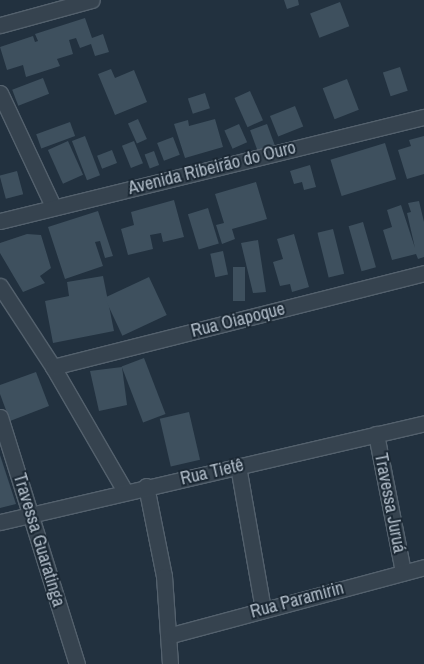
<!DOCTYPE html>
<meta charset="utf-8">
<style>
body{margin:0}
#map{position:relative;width:424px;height:664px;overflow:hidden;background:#22313f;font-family:"Archivo Narrow",sans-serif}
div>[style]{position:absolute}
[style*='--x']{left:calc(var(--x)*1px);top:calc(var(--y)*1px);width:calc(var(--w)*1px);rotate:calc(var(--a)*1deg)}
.building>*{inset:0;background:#3e505e;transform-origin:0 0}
.roads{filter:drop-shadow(1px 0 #54616d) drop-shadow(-1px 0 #54616d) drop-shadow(0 1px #54616d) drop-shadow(0 -1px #54616d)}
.street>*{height:15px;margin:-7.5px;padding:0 7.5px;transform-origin:7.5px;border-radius:7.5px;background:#36434f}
span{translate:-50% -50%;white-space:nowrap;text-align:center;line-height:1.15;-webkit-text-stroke:4px #1b2834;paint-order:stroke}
.street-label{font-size:18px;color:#b2beca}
</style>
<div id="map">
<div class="building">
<i style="clip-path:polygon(284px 0,298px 0,299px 5px,287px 9px)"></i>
<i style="left:340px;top:2px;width:26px;height:32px;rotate:69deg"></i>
<i style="clip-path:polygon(85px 18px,92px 38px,103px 34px,109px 52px,95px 56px,91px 44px,80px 48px,76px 38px,69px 40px,73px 54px,57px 59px,60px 66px,26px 77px,23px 65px,7px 70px,0 47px,33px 36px,35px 42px,38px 41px,35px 34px)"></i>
<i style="left:400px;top:67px;width:25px;height:18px;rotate:72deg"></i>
<i style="clip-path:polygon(111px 69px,115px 78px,134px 70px,147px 102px,115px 115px,98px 74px)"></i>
<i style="left:43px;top:78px;width:17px;height:33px;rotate:69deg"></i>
<i style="left:347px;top:79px;width:33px;height:26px;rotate:69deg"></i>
<i style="left:250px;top:91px;width:32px;height:17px;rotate:66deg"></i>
<i style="left:205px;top:93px;width:16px;height:18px;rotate:72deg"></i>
<i style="left:295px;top:106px;width:22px;height:27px;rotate:68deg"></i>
<i style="left:138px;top:119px;width:22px;height:11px;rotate:66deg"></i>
<i style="clip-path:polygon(215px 119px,223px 147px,185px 158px,174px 124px,188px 120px,189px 126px)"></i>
<i style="left:70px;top:122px;width:15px;height:36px;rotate:70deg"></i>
<i style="left:239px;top:124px;width:20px;height:16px;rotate:66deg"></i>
<i style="left:267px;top:124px;width:23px;height:18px;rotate:70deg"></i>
<i style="left:85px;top:136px;width:42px;height:14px;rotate:69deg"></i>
<i style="clip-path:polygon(424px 136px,424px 174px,407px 179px,398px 150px,411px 146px,409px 140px)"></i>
<i style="left:173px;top:137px;width:19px;height:17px;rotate:69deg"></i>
<i style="left:68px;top:141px;width:37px;height:22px;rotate:66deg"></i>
<i style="left:134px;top:141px;width:24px;height:13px;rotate:68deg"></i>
<i style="left:385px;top:143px;width:38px;height:57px;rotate:73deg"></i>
<i style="left:112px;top:150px;width:14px;height:16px;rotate:69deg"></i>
<i style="left:154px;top:151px;width:15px;height:10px;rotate:70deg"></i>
<i style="clip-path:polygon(310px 165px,316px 187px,304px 190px,302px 182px,294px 184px,290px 171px)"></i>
<i style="left:17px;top:171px;width:24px;height:18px;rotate:75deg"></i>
<i style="clip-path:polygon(256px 182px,267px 219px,232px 229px,235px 239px,222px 244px,216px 225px,224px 223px,215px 194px)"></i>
<i style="clip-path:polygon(174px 200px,184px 237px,163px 242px,161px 233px,150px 235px,153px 249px,128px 255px,121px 229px,134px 225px,131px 212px)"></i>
<i style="clip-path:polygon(419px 201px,424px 222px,424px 257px,418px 259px,416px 254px,392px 260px,383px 230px,392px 227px,387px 210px,401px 205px,415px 248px,407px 213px,411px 212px,408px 203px)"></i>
<i style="left:208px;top:208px;width:37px;height:21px;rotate:73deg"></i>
<i style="clip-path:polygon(98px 211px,113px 256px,105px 258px,100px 241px,95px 242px,103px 266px,65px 279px,48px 227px)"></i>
<i style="left:363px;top:222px;width:47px;height:15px;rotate:74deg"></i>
<i style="left:333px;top:229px;width:46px;height:16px;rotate:76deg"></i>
<i style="clip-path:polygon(27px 234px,41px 235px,51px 268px,40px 276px,45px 283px,23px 292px,0 253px,0 243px)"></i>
<i style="clip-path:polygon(294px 234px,309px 287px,292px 292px,290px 284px,280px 286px,273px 262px,283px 259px,277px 239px)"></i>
<i style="clip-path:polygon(258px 240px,266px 292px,253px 293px,241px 243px)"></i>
<i style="left:223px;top:251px;width:24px;height:13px;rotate:78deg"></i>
<i style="left:233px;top:267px;width:12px;height:34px"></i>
<i style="clip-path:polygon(103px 276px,114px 331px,53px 343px,45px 301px,69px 296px,67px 282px)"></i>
<i style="left:149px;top:277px;width:42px;height:49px;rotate:65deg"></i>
<i style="left:144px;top:358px;width:60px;height:24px;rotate:69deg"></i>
<i style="clip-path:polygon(122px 367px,127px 405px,99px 411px,90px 371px)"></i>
<i style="clip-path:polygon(36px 372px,49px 406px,10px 421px,0 394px,0 385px)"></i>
<i style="left:189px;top:412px;width:49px;height:30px;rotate:77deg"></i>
<i style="clip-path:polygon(0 455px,16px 504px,0 508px)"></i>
</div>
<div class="roads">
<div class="street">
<i style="--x:0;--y:25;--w:95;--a:-15.2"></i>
<i style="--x:0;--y:93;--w:125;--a:64.9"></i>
<i style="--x:0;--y:221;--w:437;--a:-13.8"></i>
<i style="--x:0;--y:286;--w:97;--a:56.8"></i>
<i style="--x:53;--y:367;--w:143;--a:59.9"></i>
<i style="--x:53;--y:367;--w:383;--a:-14.2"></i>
<i style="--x:0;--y:417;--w:259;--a:72.7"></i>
<i style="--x:376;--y:434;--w:141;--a:78.9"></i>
<i style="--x:238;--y:466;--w:145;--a:80.1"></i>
<i style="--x:146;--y:486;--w:92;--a:78.7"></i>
<i style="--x:164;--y:576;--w:88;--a:86.1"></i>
<i style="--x:0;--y:522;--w:435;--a:-13.1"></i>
<i style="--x:171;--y:635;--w:262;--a:-15"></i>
</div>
</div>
<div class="street-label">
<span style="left:212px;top:168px;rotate:-14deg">Avenida Ribeirão do Ouro</span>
<span style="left:238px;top:320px;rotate:-14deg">Rua Oiapoque</span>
<span style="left:212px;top:472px;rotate:-13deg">Rua Tietê</span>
<span style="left:390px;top:503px;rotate:79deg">Travessa Juruá</span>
<span style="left:39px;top:540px;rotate:73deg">Travessa Guaratinga</span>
<span style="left:297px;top:600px;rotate:-15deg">Rua Paramirin</span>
</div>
</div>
